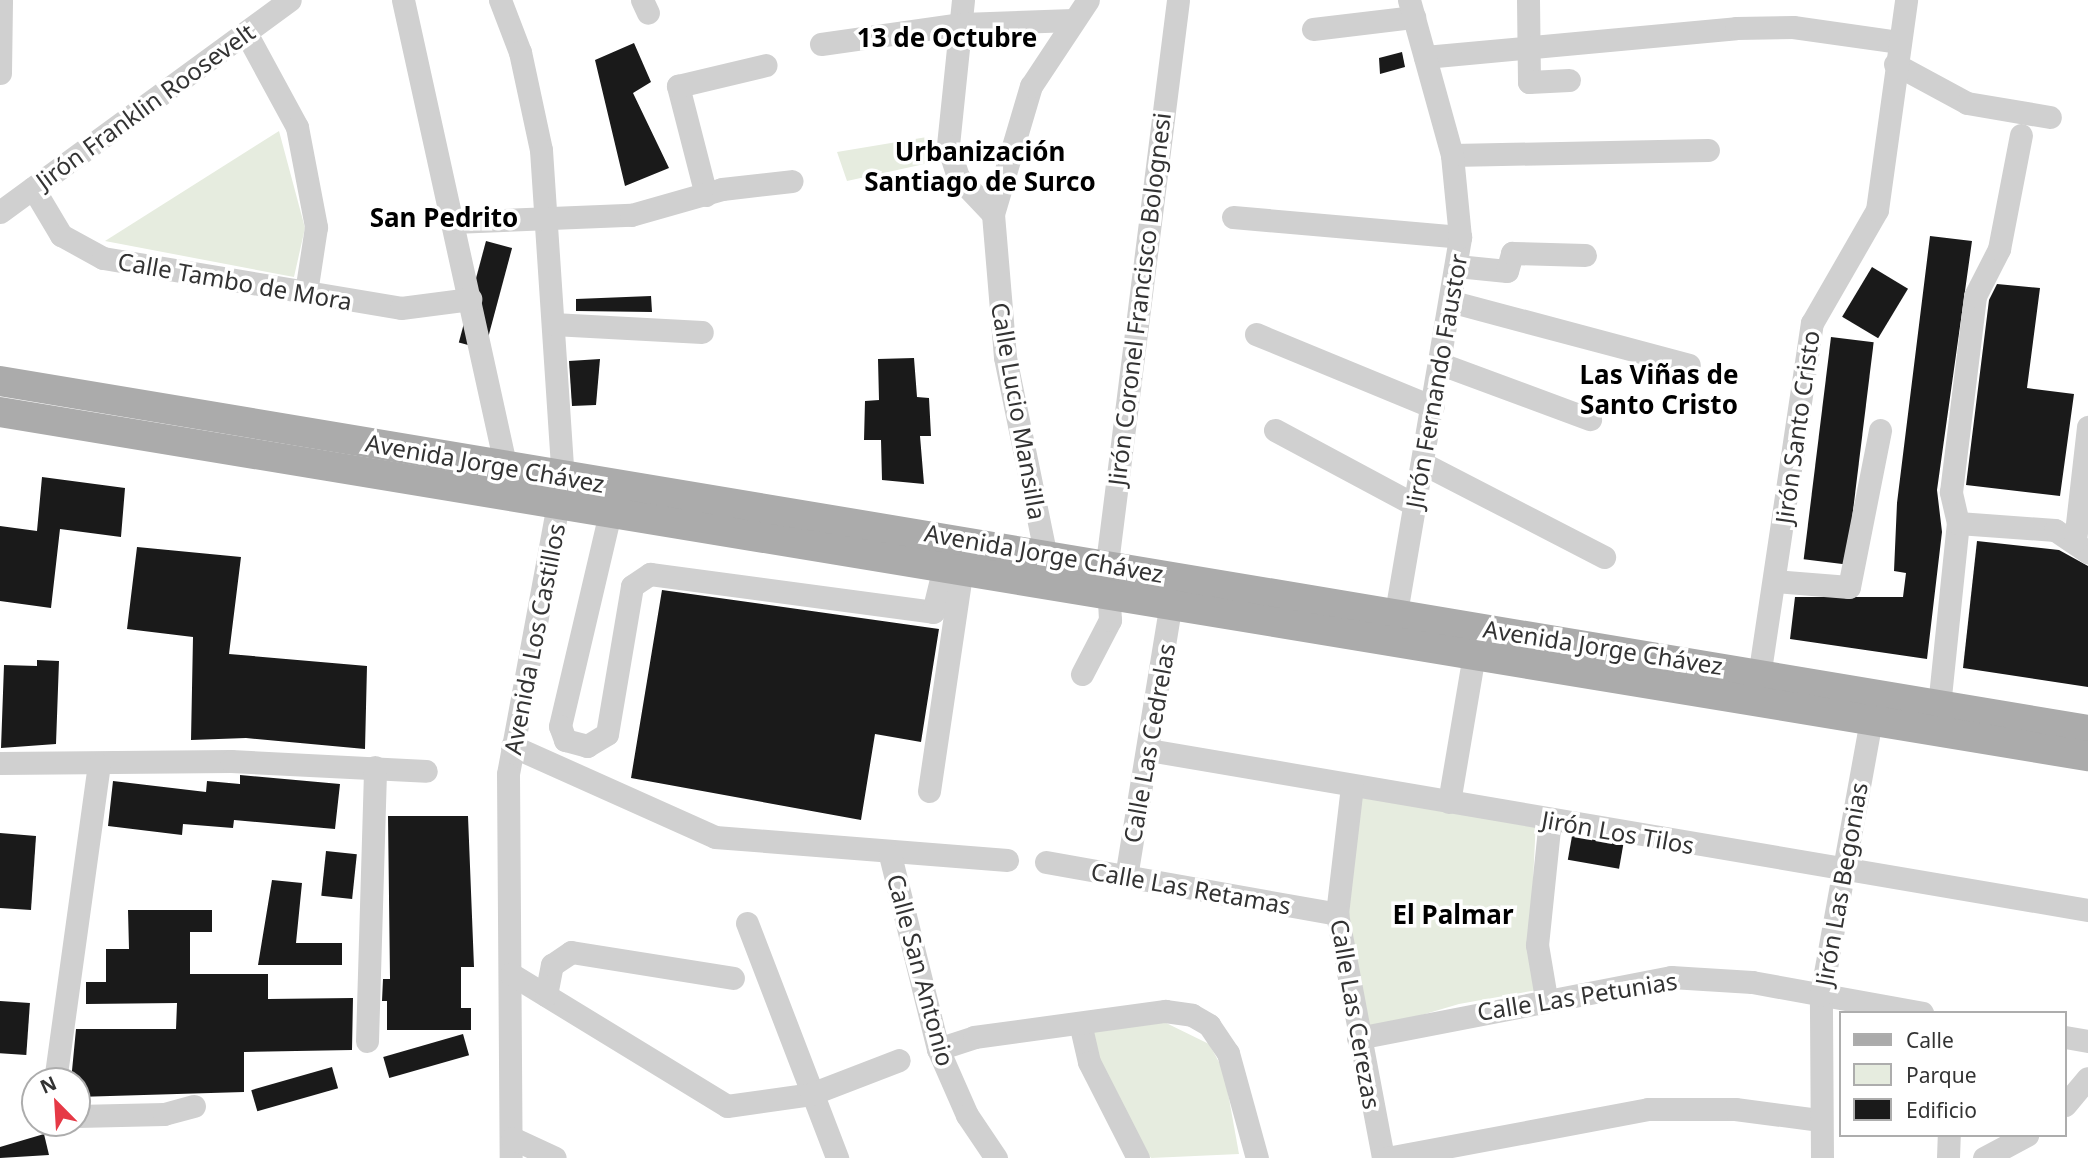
<!DOCTYPE html>
<meta charset="utf-8">
<style>
body{margin:0}
#map{position:relative;width:2088px;height:1158px;overflow:hidden;background:#fff;font-family:"Noto Sans",sans-serif}
div>[style]{position:absolute}
[style*='--x']{left:calc(var(--x)*1px);top:calc(var(--y)*1px);width:calc(var(--w)*1px);rotate:calc(var(--a)*1deg)}
.green>*{inset:0;background:#e6ecdf}
.building>*{inset:0;background:#1a1a1a;transform-origin:0 0}
.minor>*{height:23px;margin:-11.5px;padding:0 11.5px;transform-origin:11.5px;border-radius:11.5px;background:#d0d0d0}
.major>*{height:30px;margin:-15px;padding:0 15px;transform-origin:15px;border-radius:15px;background:#ababab}
span{translate:-50% -50%;white-space:nowrap;text-align:center;line-height:1.15;-webkit-text-stroke:7px #fff;paint-order:stroke}
.street-label{font-size:24px;color:#333}
.neighbourhood-label{font-size:26px;color:#000;font-weight:700}
.legend{position:absolute;left:1839px;top:1011px;width:228px;height:126px;box-sizing:border-box;background:#fff;border:2px solid #adadad;margin:0;padding:9px 12px;list-style:none;font-size:21px;color:#333}
.legend li{display:flex;align-items:center;gap:14px;height:35px}
.legend b{width:35px;border:2px solid #adadad}
.north{position:absolute;left:21px;top:1067px;width:70px;height:70px;box-sizing:border-box;background:#fff;border:2px solid #adadad;border-radius:50%;rotate:336deg;font-size:19px;font-weight:700;line-height:28px;text-align:center;color:#333}
.north::after{content:'';display:block;margin:auto;width:24px;height:32px;background:#e63946;clip-path:polygon(50% 0,100% 100%,50% 72%,0 100%)}
</style>
<div id="map">
<div class="green">
<i style="clip-path:polygon(279px 131px,305px 228px,294px 277px,105px 241px)"></i>
<i style="clip-path:polygon(927px 137px,929px 163px,847px 181px,837px 152px)"></i>
<i style="clip-path:polygon(1364px 794px,1536px 820px,1530px 943px,1537px 990px,1459px 1004px,1364px 1032px,1342px 902px,1358px 800px)"></i>
<i style="clip-path:polygon(1160px 1020px,1209px 1044px,1224px 1071px,1239px 1154px,1151px 1158px,1116px 1108px,1089px 1027px)"></i>
</div>
<div class="building">
<i style="clip-path:polygon(634px 43px,651px 82px,633px 93px,669px 168px,625px 186px,595px 60px)"></i>
<i style="clip-path:polygon(1402px 52px,1405px 67px,1380px 74px,1379px 58px)"></i>
<i style="clip-path:polygon(1930px 236px,1972px 241px,1937px 490px,1942px 532px,1927px 659px,1790px 639px,1795px 597px,1903px 597px,1906px 573px,1894px 571px,1897px 503px)"></i>
<i style="left:486px;top:241px;width:27px;height:105px;rotate:15deg"></i>
<i style="left:1872px;top:267px;width:42px;height:58px;rotate:31deg"></i>
<i style="clip-path:polygon(1997px 284px,2040px 288px,2027px 388px,2074px 394px,2060px 496px,1966px 485px,1989px 300px)"></i>
<i style="clip-path:polygon(651px 296px,652px 312px,576px 311px,576px 299px)"></i>
<i style="left:1831px;top:337px;width:43px;height:224px;rotate:7deg"></i>
<i style="clip-path:polygon(914px 358px,917px 397px,929px 398px,931px 436px,920px 436px,924px 484px,882px 480px,881px 440px,864px 440px,865px 401px,879px 400px,878px 359px)"></i>
<i style="clip-path:polygon(600px 359px,596px 405px,572px 406px,569px 361px)"></i>
<i style="clip-path:polygon(42px 477px,125px 488px,121px 537px,60px 529px,51px 608px,0 601px,0 526px,37px 531px)"></i>
<i style="clip-path:polygon(1977px 541px,2059px 550px,2088px 566px,2088px 687px,1963px 668px)"></i>
<i style="clip-path:polygon(137px 547px,241px 557px,229px 654px,367px 666px,365px 749px,246px 738px,191px 740px,193px 637px,127px 629px)"></i>
<i style="clip-path:polygon(662px 590px,939px 629px,921px 742px,875px 734px,861px 820px,631px 778px)"></i>
<i style="clip-path:polygon(37px 660px,59px 661px,56px 744px,1px 748px,4px 665px,37px 666px)"></i>
<i style="clip-path:polygon(240px 775px,340px 784px,335px 829px,234px 820px,233px 828px,183px 824px,182px 835px,108px 826px,113px 781px,206px 792px,207px 781px,240px 784px)"></i>
<i style="clip-path:polygon(388px 816px,468px 816px,474px 967px,461px 967px,461px 1008px,471px 1008px,471px 1030px,387px 1030px,387px 1001px,382px 1001px,383px 979px,390px 979px)"></i>
<i style="clip-path:polygon(0 833px,36px 836px,31px 910px,0 908px)"></i>
<i style="left:1572px;top:836px;width:52px;height:24px;rotate:10deg"></i>
<i style="left:326px;top:851px;width:31px;height:45px;rotate:6deg"></i>
<i style="clip-path:polygon(272px 880px,302px 883px,296px 943px,342px 943px,342px 965px,258px 965px)"></i>
<i style="clip-path:polygon(128px 910px,212px 910px,212px 932px,190px 932px,190px 974px,268px 974px,268px 999px,353px 998px,352px 1050px,244px 1052px,244px 1092px,77px 1097px,77px 1081px,71px 1081px,76px 1029px,176px 1029px,177px 1003px,86px 1004px,86px 982px,106px 982px,106px 949px,129px 949px)"></i>
<i style="left:0;top:1001px;width:30px;height:52px;rotate:4deg"></i>
<i style="left:463px;top:1034px;width:22px;height:83px;rotate:74deg"></i>
<i style="left:332px;top:1067px;width:22px;height:84px;rotate:74deg"></i>
<i style="clip-path:polygon(44px 1134px,49px 1155px,0 1158px,0 1147px)"></i>
</div>
<div class="minor">
<i style="--x:403;--y:0;--w:478;--a:77.6"></i>
<i style="--x:500;--y:0;--w:56;--a:69"></i>
<i style="--x:520;--y:52;--w:100;--a:77.9"></i>
<i style="--x:541;--y:150;--w:328;--a:86.2"></i>
<i style="--x:563;--y:477;--w:302;--a:100.5"></i>
<i style="--x:508;--y:774;--w:384;--a:89.6"></i>
<i style="--x:642;--y:0;--w:14;--a:65"></i>
<i style="--x:963;--y:0;--w:147;--a:95.9"></i>
<i style="--x:948;--y:146;--w:33;--a:72"></i>
<i style="--x:958;--y:177;--w:51;--a:46.6"></i>
<i style="--x:1528;--y:0;--w:82;--a:89.3"></i>
<i style="--x:1529;--y:82;--w:40;--a:-2.9"></i>
<i style="--x:1313;--y:29;--w:102;--a:-6.8"></i>
<i style="--x:246;--y:33;--w:107;--a:61.5"></i>
<i style="--x:297;--y:127;--w:102;--a:79.2"></i>
<i style="--x:316;--y:227;--w:66;--a:98.7"></i>
<i style="--x:821;--y:44;--w:142;--a:-8.1"></i>
<i style="--x:962;--y:24;--w:111;--a:-2.1"></i>
<i style="--x:1425;--y:57;--w:312;--a:-5.3"></i>
<i style="--x:1736;--y:28;--w:57;--a:-1"></i>
<i style="--x:1793;--y:27;--w:106;--a:8.1"></i>
<i style="--x:1895;--y:64;--w:82;--a:28.4"></i>
<i style="--x:1967;--y:103;--w:84;--a:9.6"></i>
<i style="--x:0;--y:73;--w:73;--a:-89.2"></i>
<i style="--x:1452;--y:155;--w:256;--a:-1.1"></i>
<i style="--x:33;--y:188;--w:55;--a:59.2"></i>
<i style="--x:61;--y:235;--w:48;--a:28.7"></i>
<i style="--x:103;--y:258;--w:302;--a:9.5"></i>
<i style="--x:401;--y:308;--w:70;--a:-7.4"></i>
<i style="--x:706;--y:195;--w:113;--a:-104.4"></i>
<i style="--x:678;--y:86;--w:90;--a:-13.4"></i>
<i style="--x:0;--y:212;--w:359;--a:-36.2"></i>
<i style="--x:1233;--y:217;--w:228;--a:5"></i>
<i style="--x:453;--y:222;--w:178;--a:-2.3"></i>
<i style="--x:631;--y:215;--w:95;--a:-15.9"></i>
<i style="--x:722;--y:189;--w:70;--a:-6.5"></i>
<i style="--x:1457;--y:266;--w:50;--a:5.7"></i>
<i style="--x:1507;--y:271;--w:19;--a:-74"></i>
<i style="--x:1512;--y:253;--w:73;--a:1.6"></i>
<i style="--x:1453;--y:302;--w:244;--a:14.9"></i>
<i style="--x:553;--y:324;--w:149;--a:3.1"></i>
<i style="--x:1256;--y:334;--w:191;--a:22.4"></i>
<i style="--x:1441;--y:364;--w:159;--a:20.3"></i>
<i style="--x:1275;--y:430;--w:159;--a:28.2"></i>
<i style="--x:1422;--y:463;--w:205;--a:27.3"></i>
<i style="--x:610;--y:513;--w:219;--a:103.2"></i>
<i style="--x:560;--y:726;--w:15;--a:70"></i>
<i style="--x:565;--y:740;--w:23;--a:15"></i>
<i style="--x:587;--y:746;--w:23;--a:-31"></i>
<i style="--x:607;--y:734;--w:150;--a:-80.4"></i>
<i style="--x:632;--y:586;--w:22;--a:-34"></i>
<i style="--x:650;--y:574;--w:286;--a:7.6"></i>
<i style="--x:933;--y:612;--w:42;--a:-76.3"></i>
<i style="--x:1958;--y:523;--w:97;--a:4.1"></i>
<i style="--x:2055;--y:530;--w:40;--a:34"></i>
<i style="--x:2075;--y:541;--w:115;--a:-83.5"></i>
<i style="--x:1045;--y:552;--w:199;--a:-101.6"></i>
<i style="--x:1005;--y:357;--w:144;--a:-94.8"></i>
<i style="--x:993;--y:214;--w:134;--a:-73.5"></i>
<i style="--x:1031;--y:86;--w:103;--a:-56.5"></i>
<i style="--x:1775;--y:581;--w:74;--a:4.6"></i>
<i style="--x:1849;--y:587;--w:160;--a:-78.8"></i>
<i style="--x:1393;--y:630;--w:399;--a:-80.3"></i>
<i style="--x:1460;--y:237;--w:82;--a:-95.6"></i>
<i style="--x:1452;--y:155;--w:161;--a:-105.5"></i>
<i style="--x:1082;--y:674;--w:61;--a:-62.6"></i>
<i style="--x:1110;--y:620;--w:57;--a:-93"></i>
<i style="--x:1107;--y:563;--w:567;--a:-82.81"></i>
<i style="--x:1757;--y:690;--w:371;--a:-81.5"></i>
<i style="--x:1812;--y:323;--w:130;--a:-60.1"></i>
<i style="--x:1877;--y:210;--w:212;--a:-82.1"></i>
<i style="--x:1939;--y:706;--w:184;--a:-84.1"></i>
<i style="--x:1958;--y:523;--w:32;--a:-103"></i>
<i style="--x:1951;--y:492;--w:197;--a:-83"></i>
<i style="--x:1975;--y:296;--w:53;--a:-62.9"></i>
<i style="--x:1999;--y:249;--w:116;--a:-79.1"></i>
<i style="--x:512;--y:746;--w:222;--a:24.1"></i>
<i style="--x:715;--y:837;--w:293;--a:4.5"></i>
<i style="--x:1149;--y:750;--w:953;--a:9.67"></i>
<i style="--x:0;--y:763;--w:231;--a:-0.5"></i>
<i style="--x:231;--y:761;--w:195;--a:2.9"></i>
<i style="--x:1352;--y:786;--w:129;--a:96.7"></i>
<i style="--x:1337;--y:914;--w:248;--a:79.3"></i>
<i style="--x:929;--y:791;--w:219;--a:-81.6"></i>
<i style="--x:1449;--y:802;--w:150;--a:-80.4"></i>
<i style="--x:890;--y:855;--w:200;--a:76.1"></i>
<i style="--x:938;--y:1049;--w:72;--a:66.3"></i>
<i style="--x:967;--y:1115;--w:52;--a:56"></i>
<i style="--x:1046;--y:862;--w:296;--a:10.1"></i>
<i style="--x:1126;--y:877;--w:272;--a:-80.7"></i>
<i style="--x:747;--y:923;--w:252;--a:69"></i>
<i style="--x:511;--y:974;--w:253;--a:31.4"></i>
<i style="--x:727;--y:1106;--w:85;--a:-8.1"></i>
<i style="--x:811;--y:1094;--w:94;--a:-21.1"></i>
<i style="--x:546;--y:995;--w:31;--a:-79"></i>
<i style="--x:552;--y:965;--w:23;--a:-34"></i>
<i style="--x:571;--y:952;--w:164;--a:9.1"></i>
<i style="--x:1546;--y:998;--w:54;--a:-99.6"></i>
<i style="--x:1537;--y:945;--w:126;--a:-84.1"></i>
<i style="--x:1080;--y:1023;--w:40;--a:77"></i>
<i style="--x:1089;--y:1062;--w:108;--a:63"></i>
<i style="--x:2065;--y:1037;--w:23;--a:10"></i>
<i style="--x:1358;--y:1038;--w:319;--a:-11"></i>
<i style="--x:1671;--y:977;--w:81;--a:3.5"></i>
<i style="--x:1752;--y:982;--w:173;--a:10.3"></i>
<i style="--x:367;--y:1041;--w:274;--a:-88.3"></i>
<i style="--x:938;--y:1049;--w:38;--a:-18"></i>
<i style="--x:974;--y:1037;--w:193;--a:-7.8"></i>
<i style="--x:1165;--y:1011;--w:27;--a:8"></i>
<i style="--x:1192;--y:1015;--w:20;--a:30"></i>
<i style="--x:1209;--y:1025;--w:34;--a:56"></i>
<i style="--x:1228;--y:1053;--w:109;--a:74.6"></i>
<i style="--x:55;--y:1081;--w:319;--a:-82.1"></i>
<i style="--x:2065;--y:1105;--w:35;--a:-50"></i>
<i style="--x:77;--y:1116;--w:87;--a:-1.3"></i>
<i style="--x:164;--y:1114;--w:31;--a:-15"></i>
<i style="--x:512;--y:1138;--w:47;--a:24.9"></i>
<i style="--x:1387;--y:1158;--w:266;--a:-10.6"></i>
<i style="--x:1648;--y:1109;--w:87;--a:0"></i>
<i style="--x:1735;--y:1109;--w:86;--a:7.4"></i>
<i style="--x:1822;--y:1158;--w:163;--a:-90.4"></i>
<i style="--x:1821;--y:995;--w:296;--a:-79.7"></i>
<i style="--x:1948;--y:1158;--w:23;--a:-88"></i>
<i style="--x:1984;--y:1158;--w:49;--a:-28.1"></i>
</div>
<div class="major">
<i style="--x:0;--y:381;--w:2117;--a:9.49"></i>
<i style="--x:0;--y:412;--w:2116;--a:9.36"></i>
</div>
<div class="street-label">
<span style="left:145px;top:106px;rotate:-36deg">Jirón Franklin Roosevelt</span>
<span style="left:235px;top:281px;rotate:10deg">Calle Tambo de Mora</span>
<span style="left:1139px;top:299px;rotate:-83deg">Jirón Coronel Francisco Bolognesi</span>
<span style="left:1436px;top:381px;rotate:-80deg">Jirón Fernando Faustor</span>
<span style="left:1019px;top:411px;rotate:80deg">Calle Lucio Mansilla</span>
<span style="left:1797px;top:427px;rotate:-82deg">Jirón Santo Cristo</span>
<span style="left:485px;top:463px;rotate:10deg">Avenida Jorge Chávez</span>
<span style="left:1044px;top:553px;rotate:10deg">Avenida Jorge Chávez</span>
<span style="left:534px;top:639px;rotate:-79deg">Avenida Los Castillos</span>
<span style="left:1603px;top:647px;rotate:9deg">Avenida Jorge Chávez</span>
<span style="left:1149px;top:743px;rotate:-80deg">Calle Las Cedrelas</span>
<span style="left:1618px;top:832px;rotate:10deg">Jirón Los Tilos</span>
<span style="left:1841px;top:884px;rotate:-80deg">Jirón Las Begonias</span>
<span style="left:1191px;top:888px;rotate:10deg">Calle Las Retamas</span>
<span style="left:921px;top:970px;rotate:75deg">Calle San Antonio</span>
<span style="left:1577px;top:996px;rotate:-9deg">Calle Las Petunias</span>
<span style="left:1356px;top:1014px;rotate:80deg">Calle Las Cerezas</span>
</div>
<div class="neighbourhood-label">
<span style="left:947px;top:38px">13 de Octubre</span>
<span style="left:980px;top:167px">Urbanización<br>Santiago de Surco</span>
<span style="left:444px;top:218px">San Pedrito</span>
<span style="left:1659px;top:390px">Las Viñas de<br>Santo Cristo</span>
<span style="left:1453px;top:915px">El Palmar</span>
</div>
<ul class="legend">
<li><b style="height:9px;background:#ababab"></b>Calle</li>
<li><b style="height:19px;background:#e6ecdf"></b>Parque</li>
<li><b style="height:19px;background:#1a1a1a"></b>Edificio</li>
</ul>
<div class="north">N</div>
</div>
